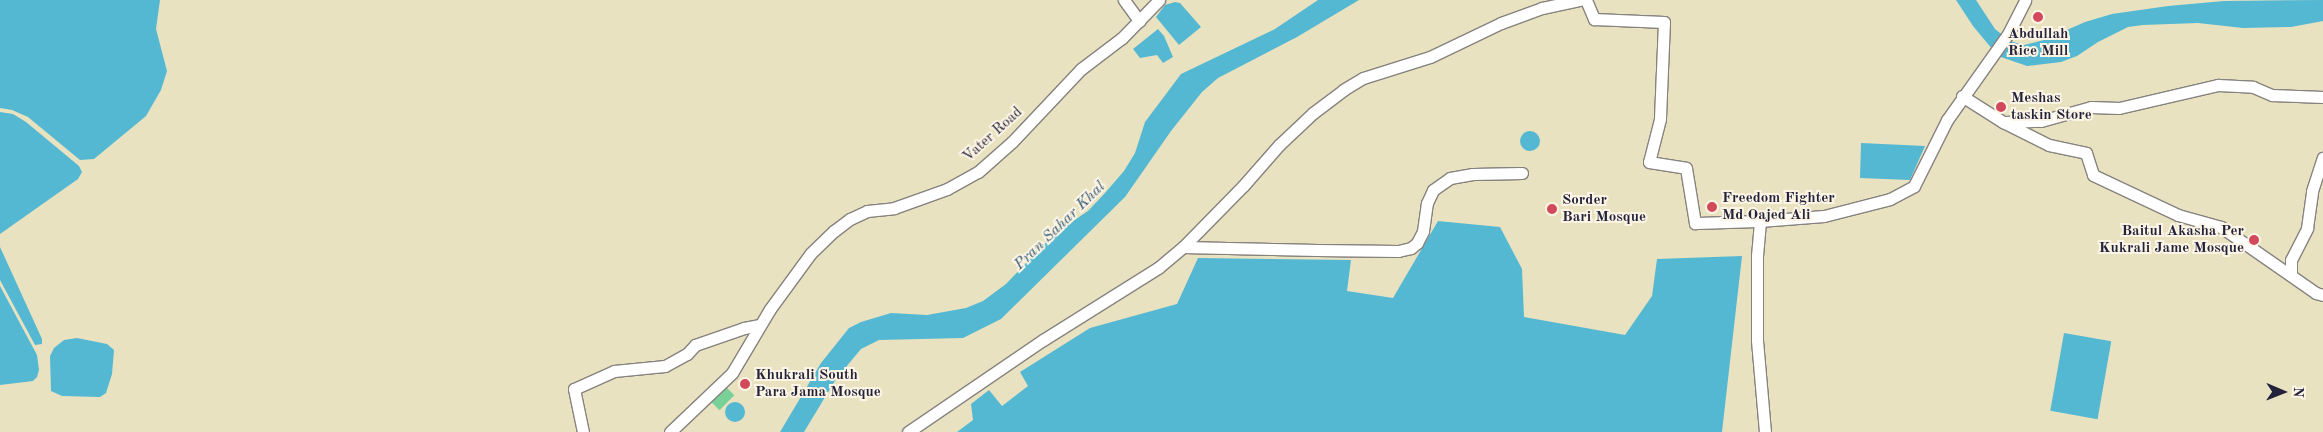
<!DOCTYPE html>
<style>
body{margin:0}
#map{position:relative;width:2323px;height:432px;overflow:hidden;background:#e9e2c0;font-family:"Old Standard TT",serif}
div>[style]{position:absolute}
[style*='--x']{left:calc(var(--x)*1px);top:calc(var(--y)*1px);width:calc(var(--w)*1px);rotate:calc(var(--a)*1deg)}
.green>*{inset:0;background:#79d197;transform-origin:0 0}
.water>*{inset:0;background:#54b8d3;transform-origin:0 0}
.round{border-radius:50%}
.roads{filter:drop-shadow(1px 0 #86827e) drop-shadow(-1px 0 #86827e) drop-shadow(0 1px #86827e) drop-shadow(0 -1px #86827e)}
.minor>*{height:11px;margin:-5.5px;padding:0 5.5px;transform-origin:5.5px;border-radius:5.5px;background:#fff}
.dots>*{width:14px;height:14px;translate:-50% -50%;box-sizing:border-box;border:2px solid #fcf5e5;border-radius:50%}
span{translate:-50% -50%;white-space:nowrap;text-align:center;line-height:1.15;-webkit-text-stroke:4px #fcf5e5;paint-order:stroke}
.poi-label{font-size:15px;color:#22223b;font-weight:700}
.left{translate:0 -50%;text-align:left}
.right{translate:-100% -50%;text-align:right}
.street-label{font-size:15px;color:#22223b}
.water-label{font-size:16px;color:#345670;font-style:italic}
.north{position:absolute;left:2258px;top:367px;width:50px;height:50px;-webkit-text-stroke:4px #fcf5e5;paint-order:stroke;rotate:91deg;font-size:14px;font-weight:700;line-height:20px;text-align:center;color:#22223b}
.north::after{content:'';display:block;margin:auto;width:18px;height:22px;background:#22223b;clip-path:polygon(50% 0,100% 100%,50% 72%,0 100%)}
</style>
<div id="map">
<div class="green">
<i style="left:723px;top:384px;width:16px;height:21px;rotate:45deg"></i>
</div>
<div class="water">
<i style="clip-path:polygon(0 0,160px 0,156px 29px,167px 71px,161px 90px,146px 116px,94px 159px,80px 160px,28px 117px,12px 110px,0 108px)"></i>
<i style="clip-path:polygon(1318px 0,1359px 0,1297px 37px,1218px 78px,1202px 92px,1171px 131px,1125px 197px,1001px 319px,963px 338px,879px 340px,861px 349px,836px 379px,804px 432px,780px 432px,821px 363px,849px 328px,861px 322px,891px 313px,927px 315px,966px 308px,983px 301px,1006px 284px,1055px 233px,1088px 211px,1105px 193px,1124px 171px,1135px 153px,1145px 122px,1181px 74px,1275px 29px)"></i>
<i style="clip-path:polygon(1956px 0,1976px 0,1995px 29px,2010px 41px,2024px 45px,2044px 40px,2085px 22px,2112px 14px,2168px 6px,2224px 1px,2323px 0,2323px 21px,2291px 27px,2243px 28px,2198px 23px,2143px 25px,2128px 27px,2098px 42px,2077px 56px,2061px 62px,2027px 66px,1998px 56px,1973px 26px)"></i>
<i style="clip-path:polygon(1175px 2px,1180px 3px,1201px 27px,1179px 45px,1156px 17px,1165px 5px)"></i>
<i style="clip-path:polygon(1158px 29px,1164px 36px,1173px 57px,1163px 63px,1157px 55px,1140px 58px,1133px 49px)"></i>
<i style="clip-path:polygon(0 112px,13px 114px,26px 122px,79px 166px,82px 172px,78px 179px,0 234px)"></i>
<i class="round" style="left:1520px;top:131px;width:20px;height:20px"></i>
<i style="clip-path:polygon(1861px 143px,1925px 146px,1910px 180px,1860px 178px)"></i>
<i style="clip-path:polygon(1438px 221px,1500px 227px,1522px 269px,1524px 317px,1625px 335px,1652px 296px,1657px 259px,1742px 256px,1722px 432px,957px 432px,973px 420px,971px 404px,989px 390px,1002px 406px,1028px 386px,1020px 372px,1090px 328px,1177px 304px,1198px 258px,1351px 260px,1347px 291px,1393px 298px)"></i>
<i style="clip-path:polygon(0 247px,42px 339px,42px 344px,35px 345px,0 280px)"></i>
<i style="clip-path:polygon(0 286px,37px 355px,39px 370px,37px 377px,33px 381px,0 385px)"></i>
<i style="left:2064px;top:333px;width:48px;height:79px;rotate:10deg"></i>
<i style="clip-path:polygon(77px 338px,107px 344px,114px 350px,112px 374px,106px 393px,100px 397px,62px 396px,51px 391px,50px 356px,54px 348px,64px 340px)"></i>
<i class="round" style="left:725px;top:402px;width:20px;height:20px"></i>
</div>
<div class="roads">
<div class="minor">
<i style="--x:1124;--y:0;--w:26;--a:54"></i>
<i style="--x:1586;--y:0;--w:21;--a:67"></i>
<i style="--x:1594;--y:19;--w:70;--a:2.5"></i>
<i style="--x:1664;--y:22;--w:97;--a:92.4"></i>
<i style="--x:1660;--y:119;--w:44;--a:104.3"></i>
<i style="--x:1649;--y:162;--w:37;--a:9"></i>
<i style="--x:1686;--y:168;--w:56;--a:80.7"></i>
<i style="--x:1695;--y:223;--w:65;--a:-1.8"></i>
<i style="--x:1962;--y:96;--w:49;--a:32.4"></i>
<i style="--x:2003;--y:122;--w:51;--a:26.6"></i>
<i style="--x:2049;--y:145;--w:38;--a:12"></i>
<i style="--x:2086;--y:153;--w:23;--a:72"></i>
<i style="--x:2093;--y:175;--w:94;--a:25.2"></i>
<i style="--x:2178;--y:215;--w:45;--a:15.6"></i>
<i style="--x:2221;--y:227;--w:116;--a:34.8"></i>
<i style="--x:2316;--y:293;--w:7;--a:16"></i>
<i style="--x:2005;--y:122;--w:36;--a:-2"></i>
<i style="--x:2041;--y:121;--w:52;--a:-15.6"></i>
<i style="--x:2091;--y:107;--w:28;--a:2"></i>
<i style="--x:2119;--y:108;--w:102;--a:-13.1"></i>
<i style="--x:2218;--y:85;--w:35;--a:3"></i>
<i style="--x:2253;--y:87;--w:21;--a:23"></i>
<i style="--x:2272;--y:95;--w:51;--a:2.2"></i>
<i style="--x:1183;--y:247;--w:134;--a:1.3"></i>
<i style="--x:1317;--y:250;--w:81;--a:0.7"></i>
<i style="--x:1398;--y:251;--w:13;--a:-13"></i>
<i style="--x:1411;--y:248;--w:8;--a:-40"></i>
<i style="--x:1417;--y:243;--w:13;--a:-63"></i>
<i style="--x:1423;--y:231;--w:28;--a:-82"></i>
<i style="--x:1427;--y:203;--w:14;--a:-65"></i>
<i style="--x:1433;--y:190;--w:21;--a:-35"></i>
<i style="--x:1450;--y:178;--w:23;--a:-10"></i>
<i style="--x:1473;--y:174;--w:49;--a:-1.2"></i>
<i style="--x:2291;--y:275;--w:15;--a:-90"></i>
<i style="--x:2291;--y:260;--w:36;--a:-63"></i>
<i style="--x:2307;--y:228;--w:37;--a:-82"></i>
<i style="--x:2312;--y:191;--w:35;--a:-72"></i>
<i style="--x:583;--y:432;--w:44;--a:-101.8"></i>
<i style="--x:574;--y:389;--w:44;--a:-24.2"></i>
<i style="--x:614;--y:371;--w:51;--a:-5.6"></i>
<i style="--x:665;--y:366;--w:25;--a:-29"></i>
<i style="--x:687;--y:354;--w:12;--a:-48"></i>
<i style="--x:695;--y:345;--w:52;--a:-19.1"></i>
<i style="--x:744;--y:328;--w:16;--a:-11"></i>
<i style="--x:670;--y:432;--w:86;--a:-43.6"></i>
<i style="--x:732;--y:373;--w:74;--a:-59.3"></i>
<i style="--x:770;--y:309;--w:69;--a:-53.8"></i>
<i style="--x:811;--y:253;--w:32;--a:-44"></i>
<i style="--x:834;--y:231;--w:20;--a:-37"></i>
<i style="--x:850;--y:219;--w:19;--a:-25"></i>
<i style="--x:867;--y:211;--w:27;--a:-6"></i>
<i style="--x:894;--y:208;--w:56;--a:-19.7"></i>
<i style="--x:947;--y:189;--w:35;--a:-29"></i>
<i style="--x:978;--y:172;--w:45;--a:-41.4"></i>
<i style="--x:1012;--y:142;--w:100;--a:-46.6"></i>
<i style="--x:1081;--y:69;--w:51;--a:-37.1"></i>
<i style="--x:1122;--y:38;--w:53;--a:-45.8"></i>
<i style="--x:908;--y:432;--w:163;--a:-34.3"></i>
<i style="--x:1043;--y:340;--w:136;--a:-32.1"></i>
<i style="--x:1158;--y:268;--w:33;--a:-40"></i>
<i style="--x:1183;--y:247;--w:86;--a:-45.5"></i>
<i style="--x:1243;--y:186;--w:55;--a:-48.7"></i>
<i style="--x:1279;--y:145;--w:47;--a:-43.3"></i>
<i style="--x:1313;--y:113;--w:38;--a:-37"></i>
<i style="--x:1343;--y:90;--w:23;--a:-31"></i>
<i style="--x:1363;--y:78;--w:70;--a:-17.4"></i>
<i style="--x:1430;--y:57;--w:79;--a:-25.6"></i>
<i style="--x:1501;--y:23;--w:44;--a:-20.1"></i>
<i style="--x:1542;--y:8;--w:39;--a:-12"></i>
<i style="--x:1765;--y:432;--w:92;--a:-95"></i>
<i style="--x:1757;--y:340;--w:84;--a:-90"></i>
<i style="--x:1757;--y:256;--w:35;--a:-85"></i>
<i style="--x:1760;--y:221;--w:64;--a:-4.5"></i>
<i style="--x:1824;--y:216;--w:68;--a:-14.4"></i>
<i style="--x:1890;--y:199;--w:27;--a:-28"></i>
<i style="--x:1914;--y:186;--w:74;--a:-63.4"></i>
<i style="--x:1947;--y:120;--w:105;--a:-54.7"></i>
<i style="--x:2008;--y:34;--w:38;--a:-63"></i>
</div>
</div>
<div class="dots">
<i style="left:2038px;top:17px;background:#d1495b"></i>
<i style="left:2001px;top:107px;background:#d1495b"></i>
<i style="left:1712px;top:207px;background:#d1495b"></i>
<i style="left:1552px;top:209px;background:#d1495b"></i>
<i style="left:2254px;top:240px;background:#d1495b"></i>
<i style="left:745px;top:384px;background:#d1495b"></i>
</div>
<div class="poi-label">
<span style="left:2038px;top:43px">Abdullah<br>Rice Mill</span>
<span class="left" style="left:2011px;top:107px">Meshas<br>taskin Store</span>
<span class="left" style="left:1722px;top:207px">Freedom Fighter<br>Md Oajed Ali</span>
<span class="left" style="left:1562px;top:209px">Sorder<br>Bari Mosque</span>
<span class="right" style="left:2244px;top:240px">Baitul Akasha Per<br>Kukrali Jame Mosque</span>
<span class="left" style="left:755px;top:384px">Khukrali South<br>Para Jama Mosque</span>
</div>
<div class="street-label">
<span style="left:993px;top:135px;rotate:-42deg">Vater Road</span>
</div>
<div class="water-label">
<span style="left:1060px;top:226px;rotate:-44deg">Pran Sahar Khal</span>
</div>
<div class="north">N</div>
</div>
